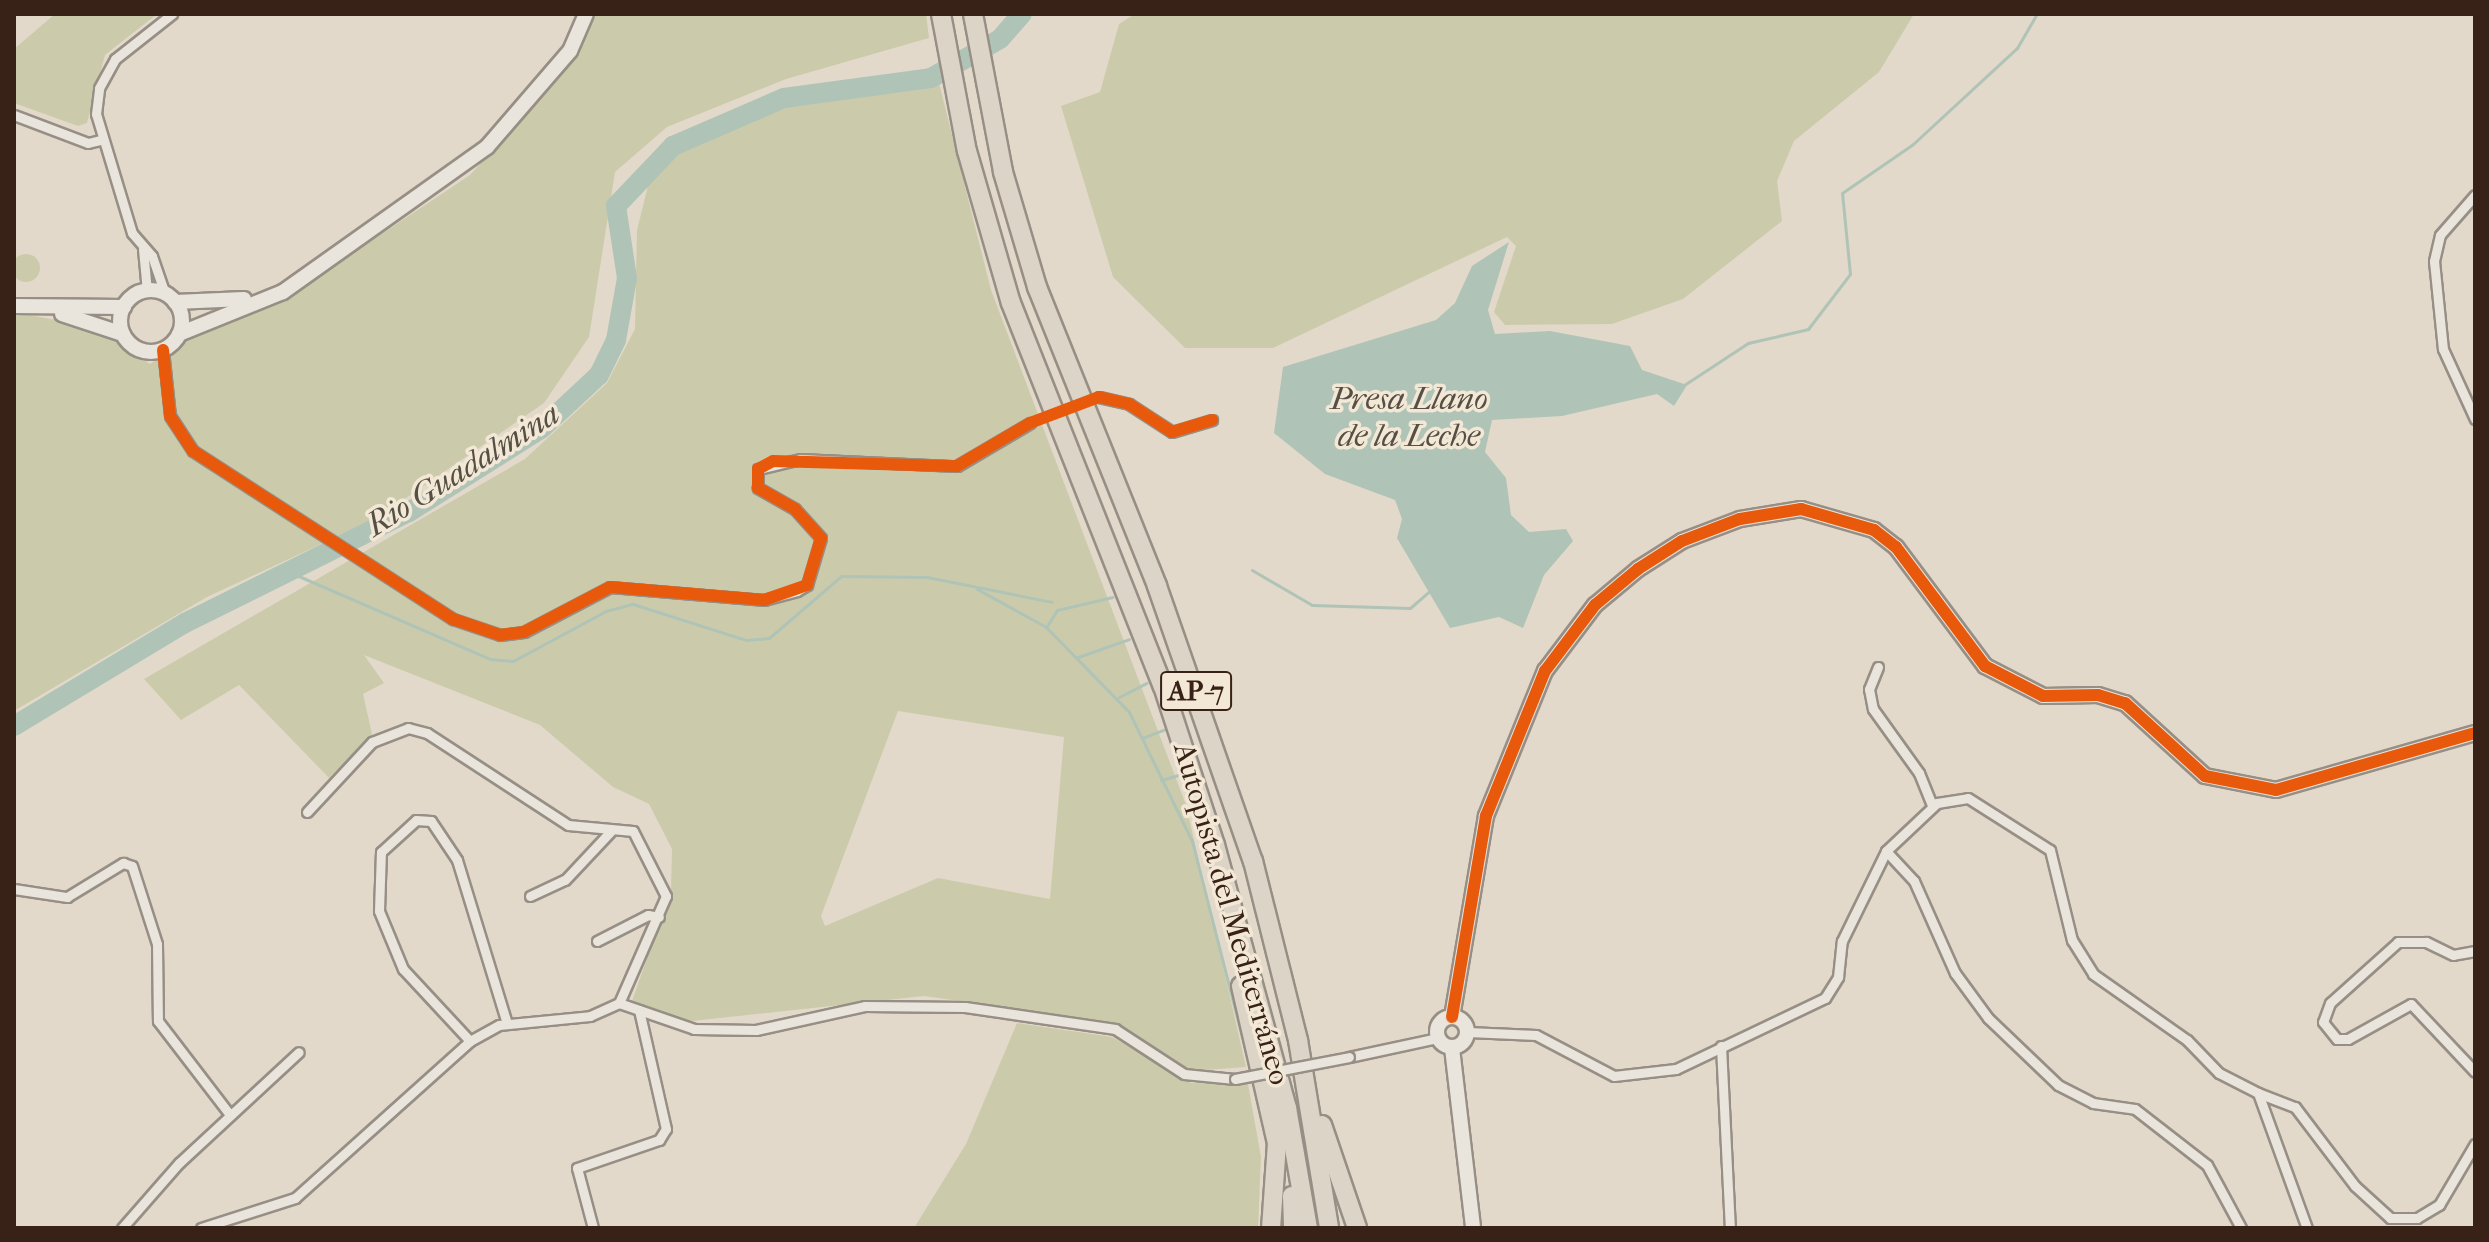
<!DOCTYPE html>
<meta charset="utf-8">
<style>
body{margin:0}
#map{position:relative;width:2489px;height:1242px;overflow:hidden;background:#e2d9ca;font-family:"IM FELL French Canon",serif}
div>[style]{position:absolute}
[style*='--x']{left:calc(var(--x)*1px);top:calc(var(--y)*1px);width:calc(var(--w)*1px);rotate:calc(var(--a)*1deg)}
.green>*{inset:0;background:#cbcbab}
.round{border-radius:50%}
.water>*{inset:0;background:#afc4b7}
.stream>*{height:3px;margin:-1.5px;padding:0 1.5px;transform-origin:1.5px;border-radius:1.5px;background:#afc4b7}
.river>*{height:20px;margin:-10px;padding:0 10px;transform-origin:10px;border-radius:10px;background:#afc4b7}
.street-tunnel>*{height:9px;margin-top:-4.5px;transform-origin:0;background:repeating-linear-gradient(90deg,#c0b4a6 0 9px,transparent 0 13.5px)}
.roads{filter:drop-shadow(2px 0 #978f85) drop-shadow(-2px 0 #978f85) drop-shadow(0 2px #978f85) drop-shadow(0 -2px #978f85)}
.street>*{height:9px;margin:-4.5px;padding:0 4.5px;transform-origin:4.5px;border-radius:4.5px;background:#e9e4dc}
.secondary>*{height:14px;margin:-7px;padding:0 7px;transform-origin:7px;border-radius:7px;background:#e9e4dc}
.secondary>.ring{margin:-7px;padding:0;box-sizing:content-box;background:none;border:14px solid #e9e4dc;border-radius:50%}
.highway>*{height:18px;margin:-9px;padding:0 9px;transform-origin:9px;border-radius:9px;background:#dcd4c7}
.bridges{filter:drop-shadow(2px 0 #978f85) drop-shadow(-2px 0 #978f85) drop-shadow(0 2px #978f85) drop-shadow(0 -2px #978f85)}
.street-bridge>*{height:9px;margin:-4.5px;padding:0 4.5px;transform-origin:4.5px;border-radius:4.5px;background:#e9e4dc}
.cycleway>*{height:12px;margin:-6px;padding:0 6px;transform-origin:6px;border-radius:6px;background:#e8590c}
span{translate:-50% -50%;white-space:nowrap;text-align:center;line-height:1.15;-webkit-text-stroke:7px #f3e8d6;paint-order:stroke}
.shield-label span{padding:2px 6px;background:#f3e8d6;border:2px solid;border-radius:6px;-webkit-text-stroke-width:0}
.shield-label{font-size:28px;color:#382117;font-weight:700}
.street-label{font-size:30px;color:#382117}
.water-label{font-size:32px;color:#554f45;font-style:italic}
.frame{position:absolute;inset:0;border:16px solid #382117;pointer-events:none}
</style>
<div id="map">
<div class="green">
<i style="clip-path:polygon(55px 14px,157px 14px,105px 55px,87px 123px,78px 126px,14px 103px,14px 49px)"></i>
<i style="clip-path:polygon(596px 14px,926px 14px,929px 38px,786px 79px,667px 127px,615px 172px,589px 337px,544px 403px,377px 518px,207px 597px,14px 711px,14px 312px,97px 328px,150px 364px,201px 328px,299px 289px,470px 175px,578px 56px)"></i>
<i style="clip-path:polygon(1135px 14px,1914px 14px,1879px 72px,1794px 141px,1777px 181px,1782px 221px,1683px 299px,1612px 324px,1505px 325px,1494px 312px,1516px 246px,1507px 237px,1273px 348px,1185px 348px,1113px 277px,1061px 106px,1100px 92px,1119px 24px)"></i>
<i style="clip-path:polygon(evenodd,939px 83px,991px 290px,1186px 805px,1246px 1067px,1191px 1071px,1108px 1022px,924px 996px,692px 1021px,631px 1004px,671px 890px,672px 849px,649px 804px,613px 787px,540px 725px,364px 655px,384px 683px,363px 694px,372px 734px,329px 778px,239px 685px,181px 720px,144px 679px,525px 459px,607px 383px,635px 329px,637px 230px,648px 186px,683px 149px,782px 107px,939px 83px,898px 711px,1064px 737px,1050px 899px,938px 878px,825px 926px,821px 916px,898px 711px)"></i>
<i class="round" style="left:12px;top:254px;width:28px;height:28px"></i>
<i style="clip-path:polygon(1017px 1023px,1112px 1037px,1191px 1083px,1248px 1084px,1261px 1157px,1258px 1228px,914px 1228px,966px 1144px)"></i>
</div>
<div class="water">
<i style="clip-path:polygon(1509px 242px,1488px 310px,1495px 334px,1550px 331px,1630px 346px,1642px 370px,1687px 385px,1674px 406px,1657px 394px,1562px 416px,1492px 420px,1485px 452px,1506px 478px,1511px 515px,1529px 532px,1566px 529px,1573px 541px,1544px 575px,1523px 628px,1499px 617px,1450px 628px,1397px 538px,1402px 519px,1395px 500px,1325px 474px,1274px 433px,1283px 367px,1436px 320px,1455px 303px,1472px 266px)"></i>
</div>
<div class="stream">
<i style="--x:1684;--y:385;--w:77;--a:-33.3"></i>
<i style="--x:1748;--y:343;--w:62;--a:-13.1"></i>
<i style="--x:1808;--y:329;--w:69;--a:-52.6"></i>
<i style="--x:1850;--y:274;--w:81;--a:-95.6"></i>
<i style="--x:1842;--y:193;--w:86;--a:-34.6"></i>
<i style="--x:1913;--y:144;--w:142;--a:-42.7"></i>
<i style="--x:2017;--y:48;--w:39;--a:-60"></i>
<i style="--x:1252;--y:570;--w:69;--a:30.3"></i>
<i style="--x:1312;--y:605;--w:98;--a:1.8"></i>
<i style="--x:1410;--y:608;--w:28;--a:-41"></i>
<i style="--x:287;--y:571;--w:221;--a:23.4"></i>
<i style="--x:490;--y:659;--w:23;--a:5"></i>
<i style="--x:513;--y:661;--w:106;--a:-28.3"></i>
<i style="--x:606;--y:611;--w:28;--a:-15"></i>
<i style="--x:633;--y:604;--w:119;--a:17.7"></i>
<i style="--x:746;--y:640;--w:23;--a:-5"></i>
<i style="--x:769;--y:638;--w:95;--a:-40.7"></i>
<i style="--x:841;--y:576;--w:86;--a:0.7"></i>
<i style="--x:927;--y:577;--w:127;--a:11.3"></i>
<i style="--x:977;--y:589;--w:79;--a:28.8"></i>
<i style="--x:1046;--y:627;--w:119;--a:45.7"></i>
<i style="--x:1129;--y:712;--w:144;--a:64"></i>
<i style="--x:1192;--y:841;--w:230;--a:75.7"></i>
<i style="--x:1047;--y:626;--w:19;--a:-58"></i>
<i style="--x:1057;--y:610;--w:57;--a:-13.1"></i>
<i style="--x:1078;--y:657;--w:54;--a:-19.4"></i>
<i style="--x:1119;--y:697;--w:31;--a:-27"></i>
<i style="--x:1142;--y:738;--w:25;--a:-21"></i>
<i style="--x:1161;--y:780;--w:19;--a:-16"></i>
</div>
<div class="river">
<i style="--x:14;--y:726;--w:200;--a:-31.1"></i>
<i style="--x:185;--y:623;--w:250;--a:-26.4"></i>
<i style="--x:409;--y:512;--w:156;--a:-32.2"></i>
<i style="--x:541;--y:429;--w:79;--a:-43"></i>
<i style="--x:599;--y:375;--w:39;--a:-64"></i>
<i style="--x:616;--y:340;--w:63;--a:-79.9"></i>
<i style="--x:627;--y:278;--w:73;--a:-98.7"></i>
<i style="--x:616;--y:206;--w:83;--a:-46.5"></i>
<i style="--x:673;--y:146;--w:121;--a:-23.4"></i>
<i style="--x:784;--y:98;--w:148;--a:-7.7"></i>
<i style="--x:931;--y:78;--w:79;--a:-29.5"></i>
<i style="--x:1000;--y:39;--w:33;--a:-49"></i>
</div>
<div class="street-tunnel">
<i style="--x:1030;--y:423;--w:74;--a:-20.6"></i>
</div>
<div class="roads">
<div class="street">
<i style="--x:14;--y:115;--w:79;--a:20.7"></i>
<i style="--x:88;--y:143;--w:12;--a:-14"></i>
<i style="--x:2475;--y:195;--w:53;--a:131.2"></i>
<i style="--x:2440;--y:235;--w:27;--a:103"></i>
<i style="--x:2434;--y:261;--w:88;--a:84.2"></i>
<i style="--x:2443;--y:349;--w:77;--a:65.4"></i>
<i style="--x:143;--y:249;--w:42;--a:84.6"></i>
<i style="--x:165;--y:294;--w:40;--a:-108.9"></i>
<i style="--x:152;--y:256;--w:30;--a:-131"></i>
<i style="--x:132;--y:233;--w:124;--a:-106.8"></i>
<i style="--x:96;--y:114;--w:26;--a:-83"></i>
<i style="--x:99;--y:88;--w:33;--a:-61"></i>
<i style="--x:115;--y:59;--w:73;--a:-38.3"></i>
<i style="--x:163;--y:350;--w:66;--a:83.9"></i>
<i style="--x:170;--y:416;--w:42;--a:56.7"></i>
<i style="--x:193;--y:451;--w:310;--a:32.9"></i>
<i style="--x:453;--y:619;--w:50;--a:18.8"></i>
<i style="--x:500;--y:635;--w:24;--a:-7"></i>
<i style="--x:524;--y:632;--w:97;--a:-27.6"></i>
<i style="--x:610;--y:587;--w:155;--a:4.8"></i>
<i style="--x:764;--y:600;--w:34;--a:-15"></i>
<i style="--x:797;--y:591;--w:12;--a:-31"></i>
<i style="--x:807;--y:585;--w:49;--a:-73.4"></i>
<i style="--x:821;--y:538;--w:39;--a:-132"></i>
<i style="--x:795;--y:509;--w:43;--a:-150.4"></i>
<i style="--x:758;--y:488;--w:19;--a:-90"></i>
<i style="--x:758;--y:469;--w:43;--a:-13.4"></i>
<i style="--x:800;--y:459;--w:157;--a:2.6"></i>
<i style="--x:957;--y:466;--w:85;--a:-30.5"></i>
<i style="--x:1099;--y:397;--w:31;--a:13"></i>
<i style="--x:1129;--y:404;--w:51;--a:33.1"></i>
<i style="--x:1172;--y:432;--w:42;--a:-16.7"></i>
<i style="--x:1878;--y:667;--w:24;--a:112"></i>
<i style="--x:1869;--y:689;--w:20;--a:79"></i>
<i style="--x:1873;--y:709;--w:79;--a:54.3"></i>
<i style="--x:1919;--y:773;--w:35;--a:68"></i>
<i style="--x:307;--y:812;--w:96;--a:-47.1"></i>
<i style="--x:372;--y:742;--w:39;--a:-21"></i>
<i style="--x:408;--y:728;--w:20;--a:15"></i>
<i style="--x:427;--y:733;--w:168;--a:33.1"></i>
<i style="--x:568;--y:825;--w:65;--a:5.3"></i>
<i style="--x:633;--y:831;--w:73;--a:63.1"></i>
<i style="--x:666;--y:896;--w:117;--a:113.7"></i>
<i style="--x:1886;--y:851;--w:41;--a:47"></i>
<i style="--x:1914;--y:881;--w:101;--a:66"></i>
<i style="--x:1955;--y:973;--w:56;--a:53.7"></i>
<i style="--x:1988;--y:1018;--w:97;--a:43.7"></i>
<i style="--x:2058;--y:1085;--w:39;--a:27"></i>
<i style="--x:2093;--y:1103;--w:42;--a:8.1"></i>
<i style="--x:2135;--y:1109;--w:91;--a:37.9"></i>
<i style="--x:2207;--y:1165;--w:72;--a:61.6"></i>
<i style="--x:14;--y:889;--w:54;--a:8.6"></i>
<i style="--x:67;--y:897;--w:66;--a:-31.3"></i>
<i style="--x:123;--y:863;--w:9;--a:18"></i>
<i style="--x:132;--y:866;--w:82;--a:72.2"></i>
<i style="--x:157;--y:944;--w:77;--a:89.3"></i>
<i style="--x:158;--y:1021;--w:118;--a:52.5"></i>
<i style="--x:530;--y:896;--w:38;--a:-25"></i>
<i style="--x:565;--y:880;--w:69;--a:-46.8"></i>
<i style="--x:597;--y:941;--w:57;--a:-27"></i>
<i style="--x:648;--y:915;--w:11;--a:10"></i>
<i style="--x:2475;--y:951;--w:22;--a:170"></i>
<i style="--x:2453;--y:955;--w:30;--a:-154"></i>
<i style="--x:2426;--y:942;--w:28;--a:180"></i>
<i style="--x:2398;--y:942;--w:91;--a:138.1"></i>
<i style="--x:2330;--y:1003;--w:20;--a:110"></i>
<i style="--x:2323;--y:1022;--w:22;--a:51"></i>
<i style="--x:2337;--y:1039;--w:11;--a:0"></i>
<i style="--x:2348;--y:1039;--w:72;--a:-29.1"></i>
<i style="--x:2411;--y:1004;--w:93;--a:46.7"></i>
<i style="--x:1468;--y:1032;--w:68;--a:2.5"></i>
<i style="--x:1536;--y:1035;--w:88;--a:27.7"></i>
<i style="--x:1614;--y:1076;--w:62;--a:-6.4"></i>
<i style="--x:1676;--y:1069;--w:165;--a:-25.5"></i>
<i style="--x:1825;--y:998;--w:25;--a:-58"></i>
<i style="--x:1838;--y:977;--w:36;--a:-84"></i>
<i style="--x:1842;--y:941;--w:100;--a:-63.9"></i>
<i style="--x:1886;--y:851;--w:70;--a:-43.3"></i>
<i style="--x:1937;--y:803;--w:31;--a:-9"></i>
<i style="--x:1968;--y:798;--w:97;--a:32.4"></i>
<i style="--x:2050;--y:850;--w:93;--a:76.3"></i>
<i style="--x:2072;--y:940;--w:40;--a:58"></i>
<i style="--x:2093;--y:974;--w:115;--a:35.1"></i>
<i style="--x:2187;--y:1040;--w:46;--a:45.9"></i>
<i style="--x:2219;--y:1073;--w:44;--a:27.1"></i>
<i style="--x:2258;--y:1093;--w:144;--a:70.1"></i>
<i style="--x:470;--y:1041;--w:98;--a:-132.9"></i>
<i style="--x:403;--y:969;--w:63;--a:-112.5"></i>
<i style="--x:379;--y:911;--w:59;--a:-88.1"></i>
<i style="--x:381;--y:852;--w:47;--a:-42.4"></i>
<i style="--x:416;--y:820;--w:15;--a:4"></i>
<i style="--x:431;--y:821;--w:47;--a:56.3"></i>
<i style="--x:457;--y:860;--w:171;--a:73"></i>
<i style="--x:1721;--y:1046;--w:182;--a:87.2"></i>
<i style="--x:1349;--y:1057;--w:91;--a:-12.1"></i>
<i style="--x:2258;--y:1093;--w:40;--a:21"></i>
<i style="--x:2295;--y:1107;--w:99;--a:52.8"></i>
<i style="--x:2355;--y:1186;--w:47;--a:42.4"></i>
<i style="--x:2390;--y:1218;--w:27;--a:0"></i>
<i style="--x:2417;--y:1218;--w:26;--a:-31"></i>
<i style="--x:2439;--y:1205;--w:71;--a:-59.5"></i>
<i style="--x:122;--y:1228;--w:86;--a:-48.8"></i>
<i style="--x:179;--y:1163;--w:163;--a:-42.8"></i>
<i style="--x:201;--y:1228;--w:99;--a:-17.7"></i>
<i style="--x:295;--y:1198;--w:235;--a:-41.9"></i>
<i style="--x:470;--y:1041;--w:33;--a:-29"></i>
<i style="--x:499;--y:1025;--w:91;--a:-5.6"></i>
<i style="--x:590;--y:1016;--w:32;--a:-24"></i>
<i style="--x:619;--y:1003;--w:79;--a:19.1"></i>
<i style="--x:694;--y:1029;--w:62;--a:0.9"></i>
<i style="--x:756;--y:1030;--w:112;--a:-12.4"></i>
<i style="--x:865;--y:1006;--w:100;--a:0.6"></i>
<i style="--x:965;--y:1007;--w:152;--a:8.3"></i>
<i style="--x:1115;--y:1029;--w:82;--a:33.1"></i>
<i style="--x:1184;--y:1074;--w:51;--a:5.6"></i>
<i style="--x:593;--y:1228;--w:62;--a:-104.9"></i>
<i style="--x:577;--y:1168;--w:87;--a:-18.9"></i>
<i style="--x:659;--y:1140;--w:13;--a:-58"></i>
<i style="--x:666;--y:1129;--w:122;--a:-102.8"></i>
</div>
<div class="secondary">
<i class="ring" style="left:120px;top:290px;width:48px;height:48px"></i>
<i style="--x:175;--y:302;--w:69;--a:-2.5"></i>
<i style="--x:14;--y:306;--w:110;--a:0.5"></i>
<i style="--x:62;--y:314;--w:64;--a:18.2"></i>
<i style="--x:179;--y:334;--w:112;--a:-22"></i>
<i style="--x:283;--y:292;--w:250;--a:-35.4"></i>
<i style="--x:487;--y:147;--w:127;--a:-49.2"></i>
<i style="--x:570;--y:51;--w:40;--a:-66.6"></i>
<i class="ring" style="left:1437px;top:1017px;width:16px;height:16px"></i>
<i style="--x:1452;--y:1017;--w:204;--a:-80.4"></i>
<i style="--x:1486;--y:816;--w:157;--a:-67.9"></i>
<i style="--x:1545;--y:671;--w:83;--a:-52.9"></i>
<i style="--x:1595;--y:605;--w:56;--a:-39.9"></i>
<i style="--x:1638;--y:569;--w:52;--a:-32.5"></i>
<i style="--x:1682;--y:541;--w:62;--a:-20.8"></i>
<i style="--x:1740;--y:519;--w:62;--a:-9.3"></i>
<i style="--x:1801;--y:509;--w:76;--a:16"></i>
<i style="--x:1874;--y:530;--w:28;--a:38"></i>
<i style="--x:1896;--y:547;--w:149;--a:53.2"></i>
<i style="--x:1985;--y:666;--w:65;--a:27.3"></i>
<i style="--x:2043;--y:696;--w:55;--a:-1"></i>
<i style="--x:2098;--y:695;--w:28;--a:17"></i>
<i style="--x:2125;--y:703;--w:108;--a:42.4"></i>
<i style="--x:2205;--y:776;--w:72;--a:11.2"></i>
<i style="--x:2276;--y:790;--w:207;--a:-16"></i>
<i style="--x:1452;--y:1048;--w:181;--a:83.3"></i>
</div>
<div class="highway">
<i style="--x:941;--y:14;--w:139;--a:79.3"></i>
<i style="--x:967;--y:151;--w:158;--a:73.9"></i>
<i style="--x:1011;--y:303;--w:412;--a:68.4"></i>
<i style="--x:1163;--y:686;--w:167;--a:71.9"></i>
<i style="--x:1215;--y:845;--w:273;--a:74.7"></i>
<i style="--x:1287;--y:1108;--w:122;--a:80.1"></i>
<i style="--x:973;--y:14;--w:161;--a:79.2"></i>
<i style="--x:1003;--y:172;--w:120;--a:73.5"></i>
<i style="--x:1037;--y:287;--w:322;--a:68.1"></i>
<i style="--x:1157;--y:586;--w:291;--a:70.8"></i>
<i style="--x:1253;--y:861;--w:185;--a:75.9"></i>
<i style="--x:1298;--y:1040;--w:191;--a:80.6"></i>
<i style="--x:1241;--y:986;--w:161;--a:77.1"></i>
<i style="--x:1277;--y:1143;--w:85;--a:94"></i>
<i style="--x:1322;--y:1125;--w:109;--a:71.2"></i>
<i style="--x:1292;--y:1196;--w:32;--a:88"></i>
</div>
</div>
<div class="bridges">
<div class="street-bridge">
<i style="--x:1235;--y:1079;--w:116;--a:-10.9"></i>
</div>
</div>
<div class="cycleway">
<i style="--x:163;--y:350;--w:66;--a:83.9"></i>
<i style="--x:170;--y:416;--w:42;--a:56.7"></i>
<i style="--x:193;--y:451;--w:310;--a:32.9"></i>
<i style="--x:453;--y:619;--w:50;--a:18.8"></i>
<i style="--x:500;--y:635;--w:24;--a:-7"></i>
<i style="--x:524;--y:632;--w:97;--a:-27.6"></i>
<i style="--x:610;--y:587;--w:155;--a:4.8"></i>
<i style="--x:764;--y:600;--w:46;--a:-19.2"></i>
<i style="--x:807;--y:585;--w:49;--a:-73.4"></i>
<i style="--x:821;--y:538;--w:39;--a:-132"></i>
<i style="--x:795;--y:509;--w:43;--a:-150.4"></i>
<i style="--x:758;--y:488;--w:19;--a:-90"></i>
<i style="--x:758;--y:469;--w:17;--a:-28"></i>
<i style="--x:773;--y:461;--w:184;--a:1.6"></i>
<i style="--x:957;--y:466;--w:85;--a:-30.5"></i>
<i style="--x:1030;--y:423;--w:74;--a:-20.6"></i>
<i style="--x:1099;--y:397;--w:31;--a:13"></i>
<i style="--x:1129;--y:404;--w:51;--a:33.1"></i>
<i style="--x:1172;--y:432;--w:42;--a:-16.7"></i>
<i style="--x:1452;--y:1017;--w:204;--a:-80.4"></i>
<i style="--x:1486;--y:816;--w:157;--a:-67.9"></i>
<i style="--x:1545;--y:671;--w:83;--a:-52.9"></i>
<i style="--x:1595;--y:605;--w:56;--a:-39.9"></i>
<i style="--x:1638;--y:569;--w:52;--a:-32.5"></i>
<i style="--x:1682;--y:541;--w:62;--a:-20.8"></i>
<i style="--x:1740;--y:519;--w:62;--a:-9.3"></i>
<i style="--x:1801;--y:509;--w:76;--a:16"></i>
<i style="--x:1874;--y:530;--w:28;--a:38"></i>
<i style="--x:1896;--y:547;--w:149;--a:53.2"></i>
<i style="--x:1985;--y:666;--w:65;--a:27.3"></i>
<i style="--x:2043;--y:696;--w:55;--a:-1"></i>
<i style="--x:2098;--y:695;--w:28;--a:17"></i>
<i style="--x:2125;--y:703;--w:108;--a:42.4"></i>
<i style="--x:2205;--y:776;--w:72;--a:11.2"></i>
<i style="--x:2276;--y:790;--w:207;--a:-16"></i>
</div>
<div class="shield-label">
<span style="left:1196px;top:691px">AP-7</span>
</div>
<div class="street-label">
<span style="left:1231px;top:914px;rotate:74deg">Autopista del Mediterráneo</span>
</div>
<div class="water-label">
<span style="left:1409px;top:418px">Presa Llano<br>de la Leche</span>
<span style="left:463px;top:470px;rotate:-32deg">Rio Guadalmina</span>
</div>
<div class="frame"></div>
</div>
